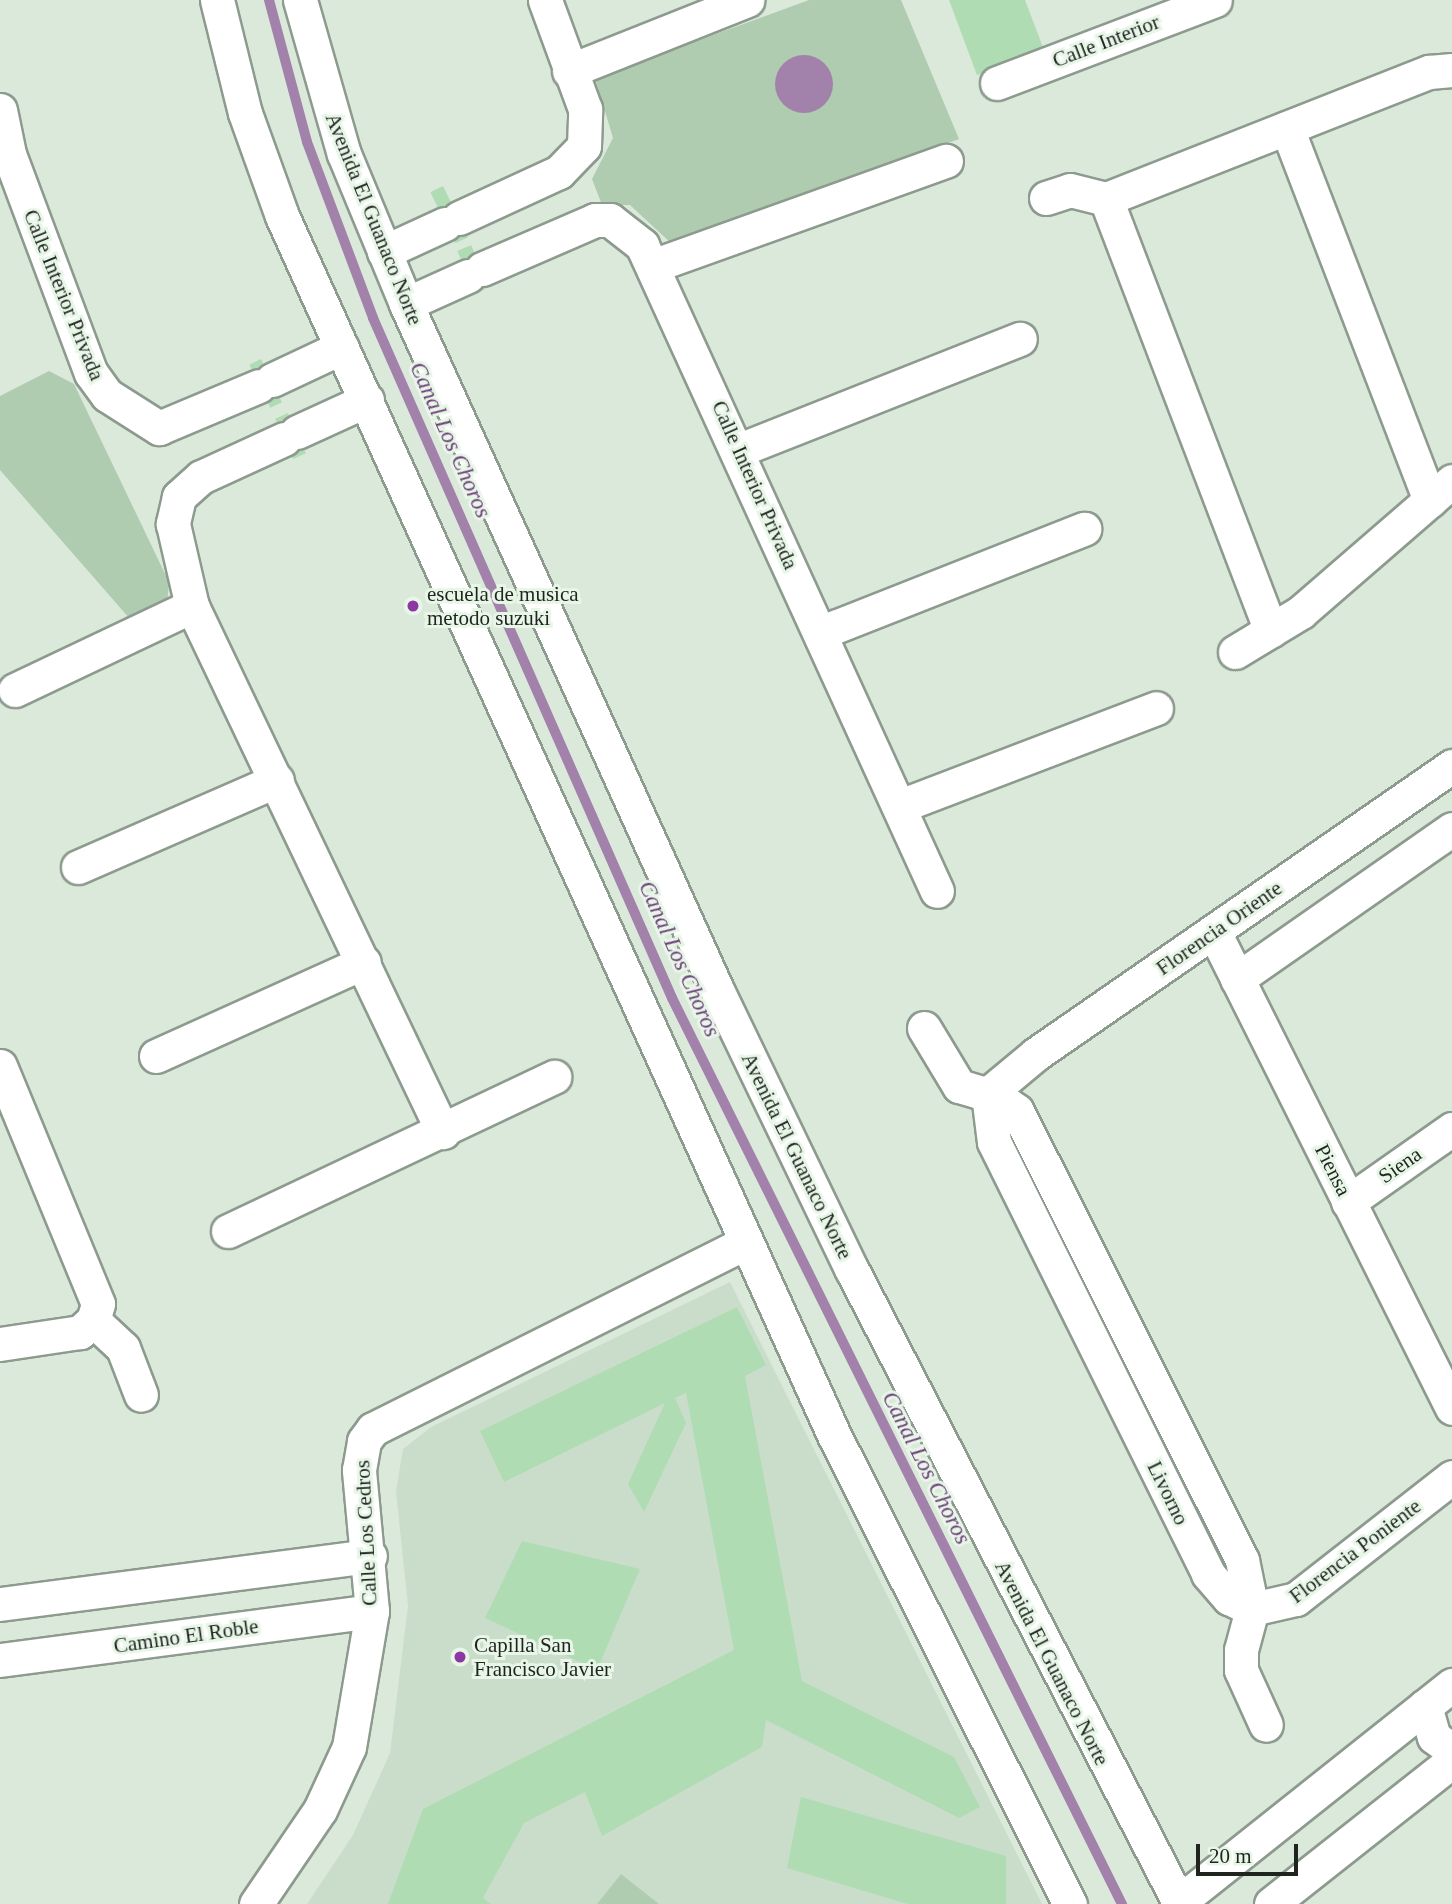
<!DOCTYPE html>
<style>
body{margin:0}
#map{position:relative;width:1452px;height:1904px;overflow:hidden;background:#dbe9db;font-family:Georgia,serif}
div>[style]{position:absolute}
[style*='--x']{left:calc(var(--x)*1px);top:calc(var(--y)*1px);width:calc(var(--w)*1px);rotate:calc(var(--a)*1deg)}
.built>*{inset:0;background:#caddca}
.green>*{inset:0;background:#afccb1}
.water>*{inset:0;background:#a281ab}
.round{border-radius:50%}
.stream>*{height:10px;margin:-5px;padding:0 5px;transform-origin:5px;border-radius:5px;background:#a281ab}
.building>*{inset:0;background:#b0dcb3;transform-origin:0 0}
.roads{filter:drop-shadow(2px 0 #8d9a8e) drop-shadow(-2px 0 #8d9a8e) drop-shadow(0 2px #8d9a8e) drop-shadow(0 -2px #8d9a8e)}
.minor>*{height:33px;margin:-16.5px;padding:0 16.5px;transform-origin:16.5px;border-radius:16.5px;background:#fff}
.dots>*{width:19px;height:19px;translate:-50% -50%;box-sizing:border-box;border:4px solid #e8f6e8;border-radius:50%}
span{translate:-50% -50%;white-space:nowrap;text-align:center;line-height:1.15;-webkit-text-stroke:6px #e8f6e8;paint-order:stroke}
.street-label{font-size:21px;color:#1f241f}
.poi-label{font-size:21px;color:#1f241f}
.left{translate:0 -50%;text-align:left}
.water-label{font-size:23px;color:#6d417a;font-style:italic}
.scale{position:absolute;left:1196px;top:1844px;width:102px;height:32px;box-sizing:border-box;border:4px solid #1f241f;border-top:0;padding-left:9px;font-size:21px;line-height:24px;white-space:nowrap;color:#1f241f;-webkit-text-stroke:5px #e8f6e8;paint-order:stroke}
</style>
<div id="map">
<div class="built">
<i style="clip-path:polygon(730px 1282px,1042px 1904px,307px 1904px,353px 1835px,390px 1753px,408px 1606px,396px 1491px,403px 1449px,431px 1427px)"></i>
</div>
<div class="green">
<i style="clip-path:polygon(809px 0,901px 0,959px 139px,673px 245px,630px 205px,602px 205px,592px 179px,613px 138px,595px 78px)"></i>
<i style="clip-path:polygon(49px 371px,74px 384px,169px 582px,167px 606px,130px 619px,0 470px,0 396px)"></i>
<i style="clip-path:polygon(621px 1874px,659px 1904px,597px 1904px)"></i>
</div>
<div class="water">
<i class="round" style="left:775px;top:55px;width:58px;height:58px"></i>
</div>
<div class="stream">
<i style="--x:269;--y:0;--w:147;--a:75"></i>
<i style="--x:307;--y:142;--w:188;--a:69.4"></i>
<i style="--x:373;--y:318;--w:743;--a:66.26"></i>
<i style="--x:672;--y:998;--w:1012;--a:63.59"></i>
</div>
<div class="building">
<i style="clip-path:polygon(949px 0,1025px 0,1044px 50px,977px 75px)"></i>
<i style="left:443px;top:186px;width:57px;height:14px;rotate:64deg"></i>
<i style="left:471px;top:245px;width:46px;height:15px;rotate:66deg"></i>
<i style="left:261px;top:359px;width:48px;height:13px;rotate:64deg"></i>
<i style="left:288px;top:413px;width:44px;height:14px;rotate:66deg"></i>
<i style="clip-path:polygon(737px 1307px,766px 1365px,745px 1376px,802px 1681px,954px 1757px,980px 1807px,959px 1818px,766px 1720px,762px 1747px,602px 1836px,585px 1792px,524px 1823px,483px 1898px,491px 1904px,388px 1904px,423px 1809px,734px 1650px,686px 1393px,675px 1398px,686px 1423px,644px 1512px,628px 1484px,665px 1403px,504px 1482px,480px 1431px)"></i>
<i style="clip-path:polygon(522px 1541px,640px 1569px,597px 1670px,485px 1618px)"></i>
<i style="clip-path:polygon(801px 1797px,1006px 1856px,1006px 1904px,908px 1904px,787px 1868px)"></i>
</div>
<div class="roads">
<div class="minor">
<i style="--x:217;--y:0;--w:116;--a:76.1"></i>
<i style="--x:245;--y:113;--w:109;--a:70.2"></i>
<i style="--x:282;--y:216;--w:1338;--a:65.64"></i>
<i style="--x:834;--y:1435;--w:525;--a:63.29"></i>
<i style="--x:300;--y:0;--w:160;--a:74.1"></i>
<i style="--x:344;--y:154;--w:162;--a:67.5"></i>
<i style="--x:406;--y:304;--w:755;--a:65.61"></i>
<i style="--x:718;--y:992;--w:309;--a:64.3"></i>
<i style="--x:852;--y:1270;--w:714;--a:62.65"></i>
<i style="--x:569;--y:71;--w:192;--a:-21.7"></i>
<i style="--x:997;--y:83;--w:233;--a:-20.8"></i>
<i style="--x:0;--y:110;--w:45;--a:78.4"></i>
<i style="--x:9;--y:154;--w:234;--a:69.5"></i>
<i style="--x:91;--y:373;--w:27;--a:54"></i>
<i style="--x:107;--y:395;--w:62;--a:32.4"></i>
<i style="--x:159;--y:428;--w:108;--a:-22.8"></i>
<i style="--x:1287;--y:128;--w:399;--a:69"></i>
<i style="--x:1046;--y:198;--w:25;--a:-18"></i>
<i style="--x:1070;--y:190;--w:37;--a:14"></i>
<i style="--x:1106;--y:199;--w:462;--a:69.1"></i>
<i style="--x:1106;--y:199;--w:347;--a:-21.5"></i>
<i style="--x:1429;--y:72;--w:23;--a:-5"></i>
<i style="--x:459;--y:218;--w:110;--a:-24.7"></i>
<i style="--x:559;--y:172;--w:36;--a:-46"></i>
<i style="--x:584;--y:146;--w:37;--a:-88"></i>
<i style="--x:585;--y:109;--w:116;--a:-110.2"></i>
<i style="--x:384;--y:252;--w:67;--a:-24.7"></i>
<i style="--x:655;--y:265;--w:309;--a:-19.7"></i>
<i style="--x:482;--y:269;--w:123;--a:-23.4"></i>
<i style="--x:595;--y:220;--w:15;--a:0"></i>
<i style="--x:610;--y:220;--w:41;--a:38"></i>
<i style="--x:642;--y:245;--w:710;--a:65.46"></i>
<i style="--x:406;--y:304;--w:68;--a:-24.3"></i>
<i style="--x:272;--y:380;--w:77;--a:-25.2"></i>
<i style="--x:297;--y:432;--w:77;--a:-24.6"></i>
<i style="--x:284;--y:439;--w:91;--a:155.4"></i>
<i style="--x:201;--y:477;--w:30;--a:138"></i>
<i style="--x:179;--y:497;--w:28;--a:103"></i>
<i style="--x:173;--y:524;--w:84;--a:77"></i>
<i style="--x:192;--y:606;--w:583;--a:64.49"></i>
<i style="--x:739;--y:450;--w:302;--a:-21.6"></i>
<i style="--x:822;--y:632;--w:282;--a:-21.5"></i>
<i style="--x:1235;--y:652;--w:77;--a:-31.2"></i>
<i style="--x:1301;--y:612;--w:200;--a:-40.9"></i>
<i style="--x:15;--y:690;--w:196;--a:-25.4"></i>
<i style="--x:900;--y:806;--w:274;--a:-20.9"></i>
<i style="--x:78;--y:867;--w:217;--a:-23.6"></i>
<i style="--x:1214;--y:932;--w:532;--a:63.43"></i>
<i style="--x:1237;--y:979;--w:262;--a:-34.9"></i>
<i style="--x:924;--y:1028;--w:68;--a:58.9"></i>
<i style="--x:959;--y:1086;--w:42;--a:16.7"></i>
<i style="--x:999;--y:1098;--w:22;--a:36"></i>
<i style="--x:1017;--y:1111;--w:502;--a:63.38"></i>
<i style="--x:1242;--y:1560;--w:50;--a:78.5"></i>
<i style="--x:1252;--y:1609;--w:42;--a:105"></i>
<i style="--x:1241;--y:1650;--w:20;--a:90"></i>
<i style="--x:1241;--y:1670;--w:60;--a:65.6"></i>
<i style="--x:156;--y:1056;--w:228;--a:-24.3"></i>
<i style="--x:0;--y:1066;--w:257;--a:67.6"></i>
<i style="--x:98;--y:1304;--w:17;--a:107"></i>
<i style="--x:93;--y:1320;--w:18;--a:137"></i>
<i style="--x:80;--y:1332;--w:81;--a:171.5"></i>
<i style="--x:988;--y:1094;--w:48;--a:82.9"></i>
<i style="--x:994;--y:1142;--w:482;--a:63.6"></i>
<i style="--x:1208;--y:1574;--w:32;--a:49"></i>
<i style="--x:1229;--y:1598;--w:25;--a:26"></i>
<i style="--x:1252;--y:1609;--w:45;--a:-12.8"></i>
<i style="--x:1296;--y:1599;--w:198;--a:-38"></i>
<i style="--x:988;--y:1094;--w:62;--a:-39.8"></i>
<i style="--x:1036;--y:1054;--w:506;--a:-34.7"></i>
<i style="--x:1348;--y:1202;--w:127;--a:-35.1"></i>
<i style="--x:228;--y:1231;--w:361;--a:-25.3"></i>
<i style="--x:93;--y:1320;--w:41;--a:43"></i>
<i style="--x:123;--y:1348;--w:50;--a:69"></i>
<i style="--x:0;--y:1604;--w:373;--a:-7.4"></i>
<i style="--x:0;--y:1660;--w:375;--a:-7.5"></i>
<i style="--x:1425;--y:1706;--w:32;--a:74"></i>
<i style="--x:1434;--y:1737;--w:22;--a:36"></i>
<i style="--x:1179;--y:1902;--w:349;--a:-38.5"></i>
<i style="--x:256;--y:1904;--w:114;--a:-55.8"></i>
<i style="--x:320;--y:1810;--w:69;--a:-65.3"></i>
<i style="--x:349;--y:1747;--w:138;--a:-80.4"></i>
<i style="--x:372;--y:1611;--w:142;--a:-95.3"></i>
<i style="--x:359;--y:1470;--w:29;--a:-80"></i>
<i style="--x:364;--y:1441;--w:15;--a:-53"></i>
<i style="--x:373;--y:1429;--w:417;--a:-26.6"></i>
<i style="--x:1271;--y:1904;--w:231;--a:-38.3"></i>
</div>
</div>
<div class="dots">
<i style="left:413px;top:606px;background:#8d37a4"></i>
<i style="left:460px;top:1657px;background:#8d37a4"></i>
</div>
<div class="street-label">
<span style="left:1106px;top:41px;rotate:-21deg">Calle Interior</span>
<span style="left:374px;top:219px;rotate:68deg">Avenida El Guanaco Norte</span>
<span style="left:64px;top:295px;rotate:68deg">Calle Interior Privada</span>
<span style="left:755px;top:485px;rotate:66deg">Calle Interior Privada</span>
<span style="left:1219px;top:928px;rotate:-35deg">Florencia Oriente</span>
<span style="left:797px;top:1156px;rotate:64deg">Avenida El Guanaco Norte</span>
<span style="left:1400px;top:1165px;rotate:-35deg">Siena</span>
<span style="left:1333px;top:1170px;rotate:63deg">Piensa</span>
<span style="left:1168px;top:1493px;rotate:64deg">Livorno</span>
<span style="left:366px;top:1533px;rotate:-93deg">Calle Los Cedros</span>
<span style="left:1355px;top:1551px;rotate:-37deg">Florencia Poniente</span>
<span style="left:186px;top:1636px;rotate:-8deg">Camino El Roble</span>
<span style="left:1052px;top:1663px;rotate:63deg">Avenida El Guanaco Norte</span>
</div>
<div class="poi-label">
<span class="left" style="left:427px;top:606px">escuela de musica<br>metodo suzuki</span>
<span class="left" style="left:474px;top:1657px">Capilla San<br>Francisco Javier</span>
</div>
<div class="water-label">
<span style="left:450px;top:440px;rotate:66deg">Canal Los Choros</span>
<span style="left:679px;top:959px;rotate:66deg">Canal Los Choros</span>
<span style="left:926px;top:1468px;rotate:63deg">Canal Los Choros</span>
</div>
<div class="scale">20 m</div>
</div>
